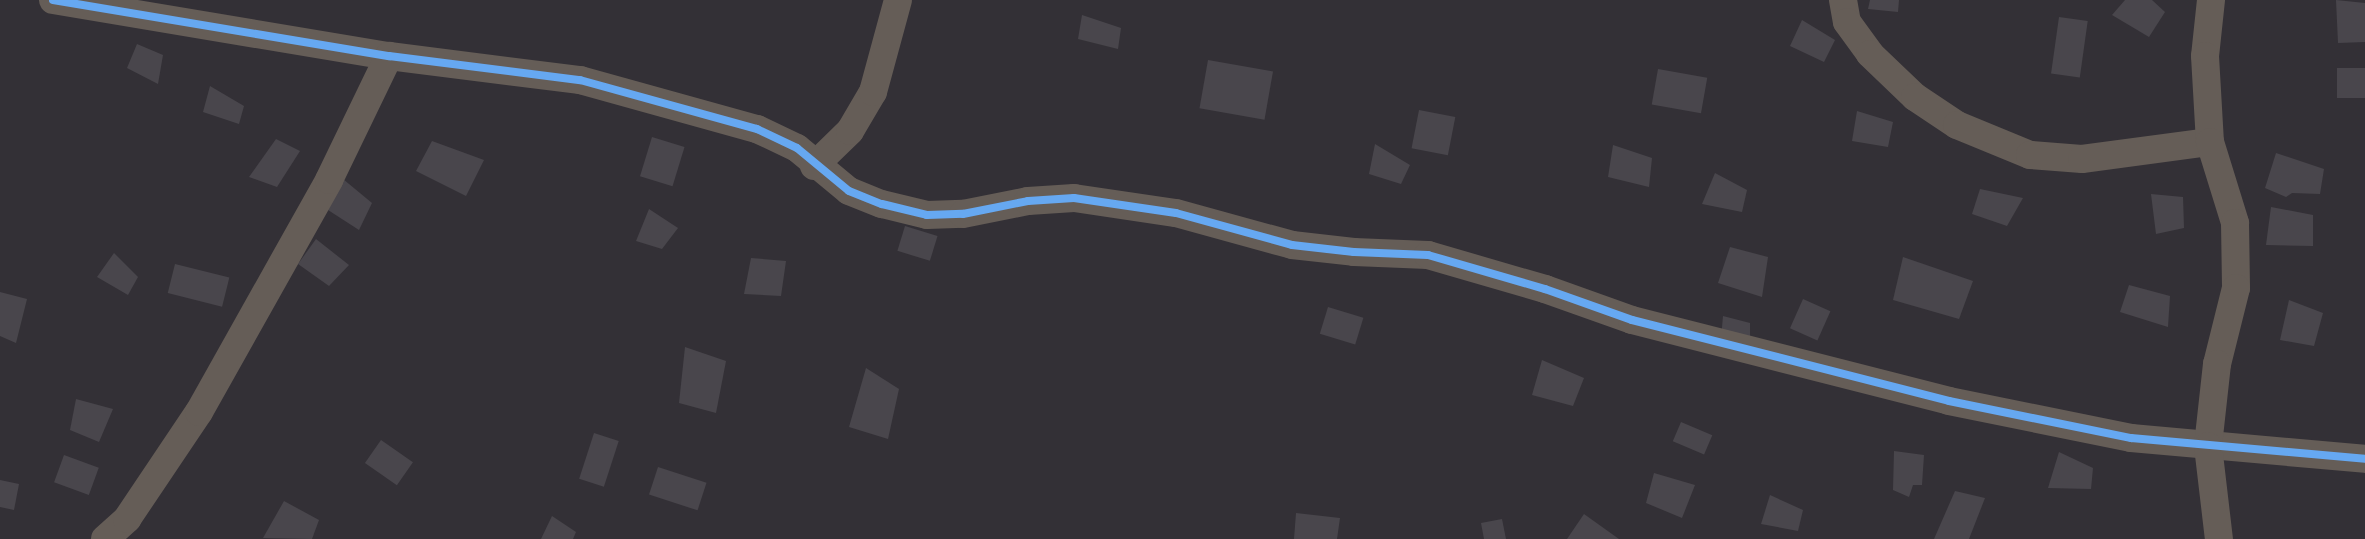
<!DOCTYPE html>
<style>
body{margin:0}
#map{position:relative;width:2365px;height:539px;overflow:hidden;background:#333036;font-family:"Nunito Sans",sans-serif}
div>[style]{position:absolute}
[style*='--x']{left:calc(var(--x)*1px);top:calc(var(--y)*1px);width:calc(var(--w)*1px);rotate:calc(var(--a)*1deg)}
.building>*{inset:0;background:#49464c;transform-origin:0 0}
.minor>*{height:28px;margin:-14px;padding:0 14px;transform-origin:14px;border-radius:14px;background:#655d57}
.cycleway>*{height:8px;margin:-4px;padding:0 4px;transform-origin:4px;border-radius:4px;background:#66a8f1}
span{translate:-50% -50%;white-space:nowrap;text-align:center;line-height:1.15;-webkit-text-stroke:4px #19161c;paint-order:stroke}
</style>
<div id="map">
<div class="building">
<i style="clip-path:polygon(1870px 0,1899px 0,1898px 12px,1868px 9px)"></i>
<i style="clip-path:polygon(2125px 0,2152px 0,2165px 12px,2149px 37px,2112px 15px)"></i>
<i style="clip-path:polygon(2336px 0,2365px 3px,2365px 42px,2338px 43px)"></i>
<i style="clip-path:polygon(1082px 15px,1121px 28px,1118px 49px,1078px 39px)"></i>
<i style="left:2059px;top:17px;width:29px;height:57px;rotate:8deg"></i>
<i style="clip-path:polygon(1802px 20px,1835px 40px,1824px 62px,1790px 46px)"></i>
<i style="clip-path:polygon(137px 44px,163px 55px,158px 84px,127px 68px)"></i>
<i style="left:1208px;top:60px;width:66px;height:49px;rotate:10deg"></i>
<i style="left:2365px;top:68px;width:30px;height:28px;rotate:90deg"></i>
<i style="left:1658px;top:69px;width:50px;height:36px;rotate:10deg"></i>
<i style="clip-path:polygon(210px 86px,244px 106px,239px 124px,203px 112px)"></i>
<i style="left:1419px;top:110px;width:37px;height:39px;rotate:11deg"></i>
<i style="clip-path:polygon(1857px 111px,1893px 122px,1888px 147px,1852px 141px)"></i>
<i style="left:652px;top:137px;width:34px;height:41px;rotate:17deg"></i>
<i style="clip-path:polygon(276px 139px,300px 151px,277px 187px,249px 177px)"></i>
<i style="clip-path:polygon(432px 141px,484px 160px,466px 196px,416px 171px)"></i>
<i style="clip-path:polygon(1375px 144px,1410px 165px,1401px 184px,1369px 174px)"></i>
<i style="clip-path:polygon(1613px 145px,1652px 158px,1649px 187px,1608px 177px)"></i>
<i style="clip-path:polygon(2276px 153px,2324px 169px,2320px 194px,2292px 193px,2286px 197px,2265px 188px)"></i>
<i style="clip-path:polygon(1715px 173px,1747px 190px,1742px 212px,1702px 204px)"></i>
<i style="clip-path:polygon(343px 179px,372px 203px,359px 230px,328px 210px)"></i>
<i style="clip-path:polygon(1980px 189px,2023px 198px,2007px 226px,1972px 214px)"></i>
<i style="clip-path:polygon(2151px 194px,2183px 197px,2184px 228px,2156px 234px)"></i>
<i style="clip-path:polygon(2271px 207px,2313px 215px,2313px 246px,2266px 245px)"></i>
<i style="clip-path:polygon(649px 209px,678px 228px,662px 249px,636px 241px)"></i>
<i style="left:905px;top:226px;width:34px;height:26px;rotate:17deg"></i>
<i style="clip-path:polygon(316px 239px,349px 265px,329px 286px,298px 264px)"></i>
<i style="clip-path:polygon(1730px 247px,1768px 257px,1762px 297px,1718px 283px)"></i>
<i style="clip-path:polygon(114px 253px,138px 277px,128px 295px,97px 277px)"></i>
<i style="clip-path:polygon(1903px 257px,1973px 281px,1959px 319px,1893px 300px)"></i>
<i style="clip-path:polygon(751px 258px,786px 261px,781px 296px,744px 294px)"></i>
<i style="left:175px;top:264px;width:56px;height:30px;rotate:14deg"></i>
<i style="clip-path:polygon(2129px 285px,2170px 296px,2168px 327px,2120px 312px)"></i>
<i style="clip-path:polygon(0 292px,27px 299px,16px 343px,0 336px)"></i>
<i style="left:1803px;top:299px;width:30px;height:32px;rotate:24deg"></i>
<i style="clip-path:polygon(2289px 300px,2323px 313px,2314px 346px,2280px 340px)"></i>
<i style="left:1328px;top:307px;width:37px;height:28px;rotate:17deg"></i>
<i style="clip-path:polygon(1723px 316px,1750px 323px,1750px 343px,1721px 339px)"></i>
<i style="clip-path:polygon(685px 347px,726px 361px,716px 413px,679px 403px)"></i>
<i style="clip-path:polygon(1542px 360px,1584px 378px,1573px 406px,1532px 395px)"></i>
<i style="clip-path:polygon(866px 368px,899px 389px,888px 439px,849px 427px)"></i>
<i style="clip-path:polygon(76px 399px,113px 409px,99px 442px,70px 430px)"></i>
<i style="left:1681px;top:422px;width:34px;height:21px;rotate:23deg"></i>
<i style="left:594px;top:433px;width:26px;height:48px;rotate:18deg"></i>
<i style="left:381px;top:440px;width:39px;height:28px;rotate:35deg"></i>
<i style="clip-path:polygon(1894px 451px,1924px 455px,1922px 485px,1913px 485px,1909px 497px,1893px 490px)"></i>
<i style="clip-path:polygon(2059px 452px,2093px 468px,2091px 489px,2048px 488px)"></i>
<i style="left:64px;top:455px;width:37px;height:29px;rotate:20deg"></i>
<i style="left:658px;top:467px;width:51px;height:29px;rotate:18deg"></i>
<i style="clip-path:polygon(1654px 473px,1695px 485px,1682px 518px,1646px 503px)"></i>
<i style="clip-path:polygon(0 480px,19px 484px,14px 510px,0 507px)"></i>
<i style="clip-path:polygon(1955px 491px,1985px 498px,1969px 539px,1934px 539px)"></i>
<i style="clip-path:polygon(1770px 495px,1803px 510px,1798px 531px,1761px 524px)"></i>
<i style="clip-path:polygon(284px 501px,319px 520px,312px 539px,263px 538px)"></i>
<i style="clip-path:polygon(1296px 513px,1340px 518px,1337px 539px,1294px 539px)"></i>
<i style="clip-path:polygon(1584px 514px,1619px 539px,1567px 539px)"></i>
<i style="clip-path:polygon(552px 516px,576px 532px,573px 539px,541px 539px)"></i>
<i style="clip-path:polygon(1502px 519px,1506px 539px,1484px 539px,1481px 523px)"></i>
</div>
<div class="minor">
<i style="--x:53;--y:0;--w:341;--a:9.5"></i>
<i style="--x:389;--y:56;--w:193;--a:7.2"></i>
<i style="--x:580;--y:80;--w:184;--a:15.5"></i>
<i style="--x:757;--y:129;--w:44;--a:25.4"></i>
<i style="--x:797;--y:148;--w:67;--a:39.6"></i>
<i style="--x:849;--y:191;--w:35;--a:22"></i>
<i style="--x:882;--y:204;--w:46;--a:13.7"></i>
<i style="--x:927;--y:215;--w:36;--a:-2"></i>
<i style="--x:963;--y:214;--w:66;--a:-11.3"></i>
<i style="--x:1028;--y:201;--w:46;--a:-3.7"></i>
<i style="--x:1074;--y:198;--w:103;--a:8.4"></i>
<i style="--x:1176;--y:213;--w:120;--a:15.4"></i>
<i style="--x:1292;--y:245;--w:62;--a:6.4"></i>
<i style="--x:1354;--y:252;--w:74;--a:2.3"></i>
<i style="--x:1428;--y:255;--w:122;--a:16.2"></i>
<i style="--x:1545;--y:289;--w:92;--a:19.6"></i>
<i style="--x:1632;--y:320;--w:327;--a:14.3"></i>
<i style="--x:1949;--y:401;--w:186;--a:11.5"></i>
<i style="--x:2131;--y:438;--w:235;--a:5.1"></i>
<i style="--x:1843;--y:0;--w:22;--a:80"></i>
<i style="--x:1847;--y:22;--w:39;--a:54"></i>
<i style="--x:1870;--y:54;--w:62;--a:43.7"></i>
<i style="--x:1915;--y:97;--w:50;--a:33.7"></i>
<i style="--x:1957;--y:125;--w:79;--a:22.3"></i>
<i style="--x:2030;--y:155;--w:52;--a:4.4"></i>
<i style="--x:2082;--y:159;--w:129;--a:-7.6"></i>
<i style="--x:2211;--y:0;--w:56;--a:96.1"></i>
<i style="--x:2205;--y:56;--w:86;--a:86.7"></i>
<i style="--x:2210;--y:142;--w:85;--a:72.8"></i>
<i style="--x:2235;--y:223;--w:65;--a:89.1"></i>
<i style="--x:2236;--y:288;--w:78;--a:104"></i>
<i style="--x:2217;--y:364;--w:82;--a:96.3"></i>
<i style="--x:2208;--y:446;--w:94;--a:83.3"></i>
<i style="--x:814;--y:166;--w:50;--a:-44.2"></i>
<i style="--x:850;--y:131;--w:45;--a:-59.5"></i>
<i style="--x:873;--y:92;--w:95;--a:-74.8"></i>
<i style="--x:105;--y:539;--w:30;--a:-42"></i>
<i style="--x:127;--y:519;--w:129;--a:-56.1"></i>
<i style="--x:199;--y:412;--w:266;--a:-60.7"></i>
<i style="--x:329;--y:180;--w:138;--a:-64.2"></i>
</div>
<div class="cycleway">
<i style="--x:53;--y:0;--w:341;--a:9.5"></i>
<i style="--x:389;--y:56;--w:193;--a:7.2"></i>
<i style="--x:580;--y:80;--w:184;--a:15.5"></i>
<i style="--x:757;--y:129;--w:44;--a:25.4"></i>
<i style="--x:797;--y:148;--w:67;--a:39.6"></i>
<i style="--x:849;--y:191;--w:35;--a:22"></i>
<i style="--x:882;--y:204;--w:46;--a:13.7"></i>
<i style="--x:927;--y:215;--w:36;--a:-2"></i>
<i style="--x:963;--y:214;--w:66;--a:-11.3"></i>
<i style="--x:1028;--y:201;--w:46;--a:-3.7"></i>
<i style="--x:1074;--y:198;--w:103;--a:8.4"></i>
<i style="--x:1176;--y:213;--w:120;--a:15.4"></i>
<i style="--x:1292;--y:245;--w:62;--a:6.4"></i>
<i style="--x:1354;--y:252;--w:74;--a:2.3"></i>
<i style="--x:1428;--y:255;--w:122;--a:16.2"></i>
<i style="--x:1545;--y:289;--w:92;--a:19.6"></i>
<i style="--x:1632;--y:320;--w:327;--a:14.3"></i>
<i style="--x:1949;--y:401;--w:186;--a:11.5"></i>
<i style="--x:2131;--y:438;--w:235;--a:5.1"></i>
</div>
</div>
